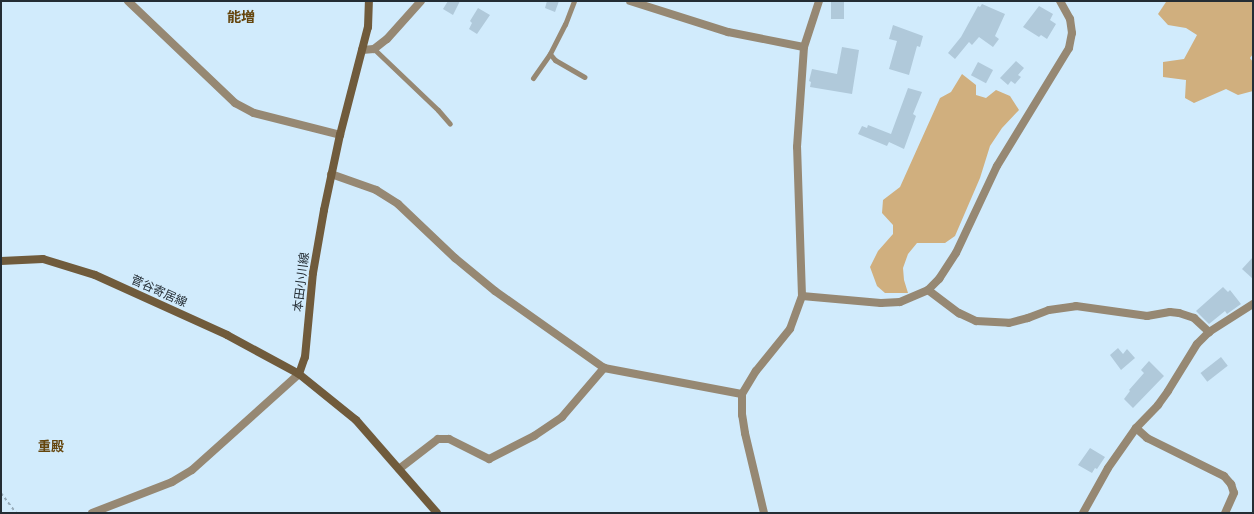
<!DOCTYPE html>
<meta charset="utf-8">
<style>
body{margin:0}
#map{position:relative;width:1254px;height:514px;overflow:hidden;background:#d1ebfc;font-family:Mulish,"Noto Sans JP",sans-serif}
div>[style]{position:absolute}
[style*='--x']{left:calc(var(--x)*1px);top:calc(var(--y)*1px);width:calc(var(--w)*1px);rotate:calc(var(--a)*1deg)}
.green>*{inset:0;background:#d0af7e}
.building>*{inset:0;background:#b0c9da;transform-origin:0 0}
.path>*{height:2px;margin-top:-1px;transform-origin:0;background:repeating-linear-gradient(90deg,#97abb9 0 3px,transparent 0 6px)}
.service>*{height:5px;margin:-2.5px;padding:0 2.5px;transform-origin:2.5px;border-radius:2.5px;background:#968873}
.minor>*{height:8px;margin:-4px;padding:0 4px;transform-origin:4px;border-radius:4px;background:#968873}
.secondary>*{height:8px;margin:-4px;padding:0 4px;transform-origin:4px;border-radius:4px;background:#705b3c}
span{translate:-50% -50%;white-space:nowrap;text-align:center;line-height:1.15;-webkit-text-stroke:3px #d1ebfc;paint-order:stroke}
.street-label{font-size:12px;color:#242d34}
.neighbourhood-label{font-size:13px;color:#64450d;font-weight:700}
.quarter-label{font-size:14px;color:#64450d;font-weight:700}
.frame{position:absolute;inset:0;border:2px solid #242d34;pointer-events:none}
</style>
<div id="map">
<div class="green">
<i style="clip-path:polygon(1187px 1px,1253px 1px,1253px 54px,1250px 58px,1253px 62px,1253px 91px,1238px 95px,1226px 89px,1194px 103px,1185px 98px,1186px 80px,1163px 77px,1163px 62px,1184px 59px,1197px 35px,1186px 28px,1168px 25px,1158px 14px,1166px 2px)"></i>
<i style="clip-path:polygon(962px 74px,976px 85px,976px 95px,986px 98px,996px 90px,1010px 96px,1019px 110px,1002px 128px,990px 146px,980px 178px,955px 236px,945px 243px,917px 243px,908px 254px,903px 268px,904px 280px,908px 293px,885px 293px,877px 286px,870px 267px,878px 251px,893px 234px,893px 225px,882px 213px,883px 200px,900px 187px,940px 98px,951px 92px)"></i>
</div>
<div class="building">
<i style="clip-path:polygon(448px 1px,460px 1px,453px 15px,443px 9px)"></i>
<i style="clip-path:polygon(547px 1px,559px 1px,555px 12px,545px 8px)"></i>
<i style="left:831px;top:1px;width:13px;height:18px"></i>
<i style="clip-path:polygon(982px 4px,1005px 14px,995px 36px,999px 39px,993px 47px,979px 37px,972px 45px,969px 42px,955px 59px,948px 53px,961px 37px,978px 6px,980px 7px)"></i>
<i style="clip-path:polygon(1039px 6px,1053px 14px,1050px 20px,1056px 24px,1047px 39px,1041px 35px,1039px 37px,1023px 27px)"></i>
<i style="clip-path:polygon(478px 8px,490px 15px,477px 34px,469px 29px,472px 23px,470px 21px)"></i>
<i style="clip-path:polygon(893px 25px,923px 36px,920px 47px,917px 46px,909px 75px,889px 69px,897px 41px,889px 39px)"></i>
<i style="clip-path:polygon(842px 47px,859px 50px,852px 94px,810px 87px,811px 82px,809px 81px,812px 69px,837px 74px)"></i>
<i style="clip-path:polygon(1016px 61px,1024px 68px,1018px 75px,1021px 77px,1015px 84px,1011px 81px,1008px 85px,1000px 78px)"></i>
<i style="left:978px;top:62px;width:17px;height:15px;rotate:28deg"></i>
<i style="clip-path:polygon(908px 88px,922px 92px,913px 114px,916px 116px,904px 149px,889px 142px,887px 146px,858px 134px,862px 126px,867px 128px,868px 125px,891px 134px)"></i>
<i style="clip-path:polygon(1253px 257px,1253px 279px,1242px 269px)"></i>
<i style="clip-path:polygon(1223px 287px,1228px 292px,1230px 290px,1241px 304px,1227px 314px,1225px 311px,1209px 324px,1196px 311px)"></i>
<i style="clip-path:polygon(1118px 348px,1123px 354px,1127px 349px,1135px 358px,1121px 370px,1110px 355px)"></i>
<i style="left:1221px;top:357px;width:11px;height:26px;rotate:52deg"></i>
<i style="clip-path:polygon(1149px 361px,1164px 376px,1133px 408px,1124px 399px,1130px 391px,1129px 390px,1144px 373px,1141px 370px)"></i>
<i style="clip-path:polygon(1090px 448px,1105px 457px,1097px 469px,1095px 468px,1092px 473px,1078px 465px)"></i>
</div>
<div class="path">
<i style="--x:1;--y:493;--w:25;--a:53"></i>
</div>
<div class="service">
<i style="--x:574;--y:1;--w:25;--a:111"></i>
<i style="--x:565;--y:24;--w:34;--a:117"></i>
<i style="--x:550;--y:54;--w:8;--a:50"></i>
<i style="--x:555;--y:60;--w:34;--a:30"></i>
<i style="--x:374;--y:49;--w:88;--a:43.6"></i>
<i style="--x:438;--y:110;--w:18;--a:49"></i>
<i style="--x:533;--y:78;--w:29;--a:-55"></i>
</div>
<div class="minor">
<i style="--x:128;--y:1;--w:148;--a:43.6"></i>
<i style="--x:235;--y:103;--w:21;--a:28"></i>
<i style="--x:254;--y:113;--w:89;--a:14.3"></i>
<i style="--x:630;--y:1;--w:103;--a:17.6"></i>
<i style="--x:728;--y:32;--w:77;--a:11.2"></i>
<i style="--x:362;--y:50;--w:12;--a:-5"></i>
<i style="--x:374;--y:49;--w:16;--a:-38"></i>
<i style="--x:387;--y:39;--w:51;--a:-48.2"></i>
<i style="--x:331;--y:174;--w:48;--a:19.6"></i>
<i style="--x:376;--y:190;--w:26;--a:32"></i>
<i style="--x:398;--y:204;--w:79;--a:43.5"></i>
<i style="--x:455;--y:258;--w:52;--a:39.5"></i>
<i style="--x:495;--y:291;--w:133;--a:35.2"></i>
<i style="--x:604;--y:368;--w:140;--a:10.7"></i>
<i style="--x:928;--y:290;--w:39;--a:37"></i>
<i style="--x:959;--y:313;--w:19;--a:25"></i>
<i style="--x:976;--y:321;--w:33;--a:3"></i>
<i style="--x:1009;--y:323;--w:20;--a:-15"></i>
<i style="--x:1028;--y:318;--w:22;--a:-21"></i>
<i style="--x:1049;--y:310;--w:27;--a:-8"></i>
<i style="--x:1076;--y:306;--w:72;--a:8"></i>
<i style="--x:1147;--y:316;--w:23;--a:-10"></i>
<i style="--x:1170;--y:312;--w:9;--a:6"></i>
<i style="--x:1179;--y:313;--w:16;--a:18"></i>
<i style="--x:1194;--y:318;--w:21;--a:43"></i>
<i style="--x:802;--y:296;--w:79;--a:5.1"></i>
<i style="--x:881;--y:303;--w:19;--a:-3"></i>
<i style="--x:900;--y:302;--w:30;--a:-23"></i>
<i style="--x:928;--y:290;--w:16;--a:-45"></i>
<i style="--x:939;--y:279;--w:31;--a:-57"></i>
<i style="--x:956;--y:253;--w:96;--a:-64.8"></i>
<i style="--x:997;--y:166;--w:138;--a:-58.6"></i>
<i style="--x:1069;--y:48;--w:15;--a:-79"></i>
<i style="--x:1072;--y:33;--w:14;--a:-98"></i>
<i style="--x:1070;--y:19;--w:21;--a:-119"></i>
<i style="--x:1136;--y:428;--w:15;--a:42"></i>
<i style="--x:1147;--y:438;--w:86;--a:26.3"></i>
<i style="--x:1224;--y:476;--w:11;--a:49"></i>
<i style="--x:1231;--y:484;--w:9;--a:72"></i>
<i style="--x:1234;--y:493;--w:22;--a:114"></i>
<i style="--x:399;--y:469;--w:49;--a:-37.6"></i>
<i style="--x:438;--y:439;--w:11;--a:0"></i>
<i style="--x:449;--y:439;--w:45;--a:26.6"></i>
<i style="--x:489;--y:459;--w:51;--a:-27.1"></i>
<i style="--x:534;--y:436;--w:34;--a:-34"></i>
<i style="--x:562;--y:417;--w:65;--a:-49.4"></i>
<i style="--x:92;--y:513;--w:86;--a:-21.2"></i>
<i style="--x:172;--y:482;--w:23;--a:-31"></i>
<i style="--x:192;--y:470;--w:144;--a:-41.9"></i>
<i style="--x:764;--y:513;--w:82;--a:-103.4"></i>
<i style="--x:745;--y:433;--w:18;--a:-99"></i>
<i style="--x:742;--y:415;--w:21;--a:-90"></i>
<i style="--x:742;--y:394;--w:27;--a:-59"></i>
<i style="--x:756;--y:371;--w:54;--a:-51"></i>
<i style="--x:790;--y:329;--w:35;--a:-70"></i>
<i style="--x:802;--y:296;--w:149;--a:-91.9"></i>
<i style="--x:797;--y:147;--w:100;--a:-86"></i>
<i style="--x:804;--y:47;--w:48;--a:-71.9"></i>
<i style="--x:1083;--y:513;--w:51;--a:-60.9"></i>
<i style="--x:1108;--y:468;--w:49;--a:-55"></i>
<i style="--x:1136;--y:428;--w:32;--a:-46"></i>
<i style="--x:1158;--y:405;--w:17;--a:-54"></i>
<i style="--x:1168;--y:391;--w:55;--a:-58.3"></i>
<i style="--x:1197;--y:344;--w:17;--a:-45"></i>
<i style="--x:1209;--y:332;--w:52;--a:-32.5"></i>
</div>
<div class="secondary">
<i style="--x:1;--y:261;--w:42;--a:-2.7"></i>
<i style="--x:43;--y:259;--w:54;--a:17.1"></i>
<i style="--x:95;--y:275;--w:145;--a:24.4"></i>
<i style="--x:227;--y:335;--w:82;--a:28.4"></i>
<i style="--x:299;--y:374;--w:73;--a:38.9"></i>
<i style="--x:356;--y:420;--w:123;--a:48.9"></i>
<i style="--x:299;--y:374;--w:18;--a:-71"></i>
<i style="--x:305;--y:357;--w:84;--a:-84.6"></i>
<i style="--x:313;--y:273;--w:64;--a:-80.1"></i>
<i style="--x:324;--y:210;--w:77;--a:-78"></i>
<i style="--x:340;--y:135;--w:112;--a:-75.5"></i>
<i style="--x:368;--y:27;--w:26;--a:-88"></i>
</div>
<div class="street-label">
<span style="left:301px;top:282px;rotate:-83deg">本田小川線</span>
<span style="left:159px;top:291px;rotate:24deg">菅谷寄居線</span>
</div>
<div class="neighbourhood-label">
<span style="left:51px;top:446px">重殿</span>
</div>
<div class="quarter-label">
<span style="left:241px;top:17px">能増</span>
</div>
<div class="frame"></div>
</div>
